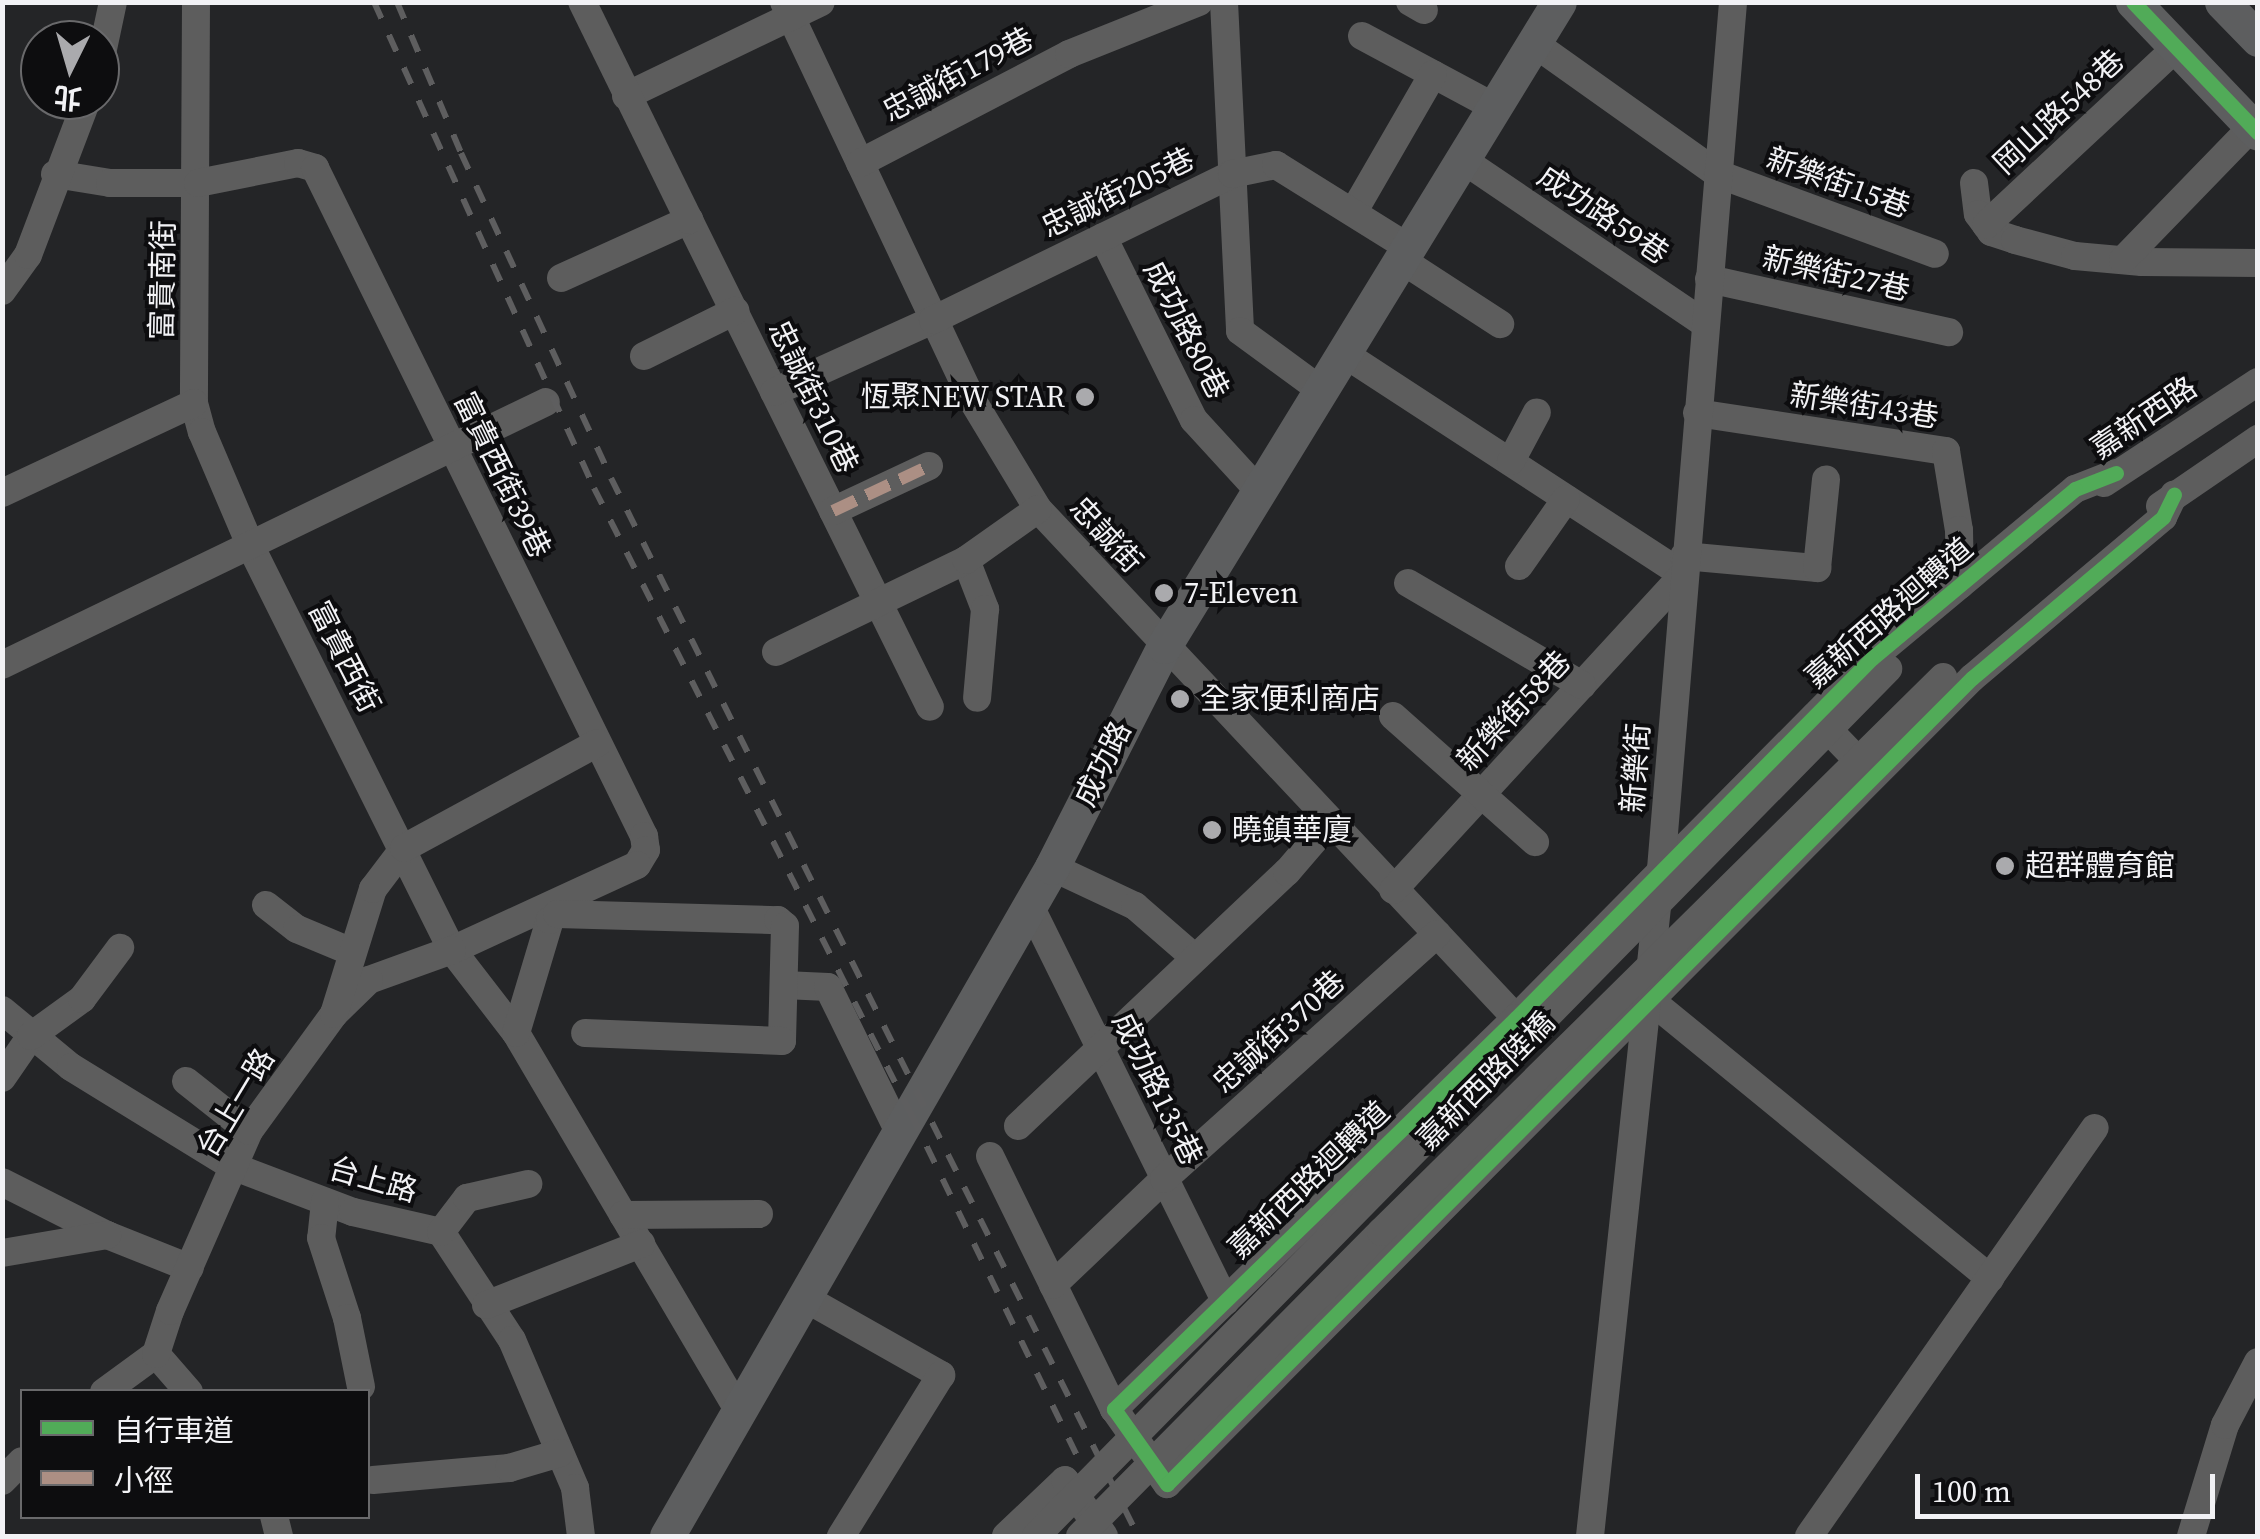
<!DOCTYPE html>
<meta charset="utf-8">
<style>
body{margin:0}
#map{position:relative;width:2260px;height:1539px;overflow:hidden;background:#242527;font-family:"Source Serif 4","Noto Sans TC",serif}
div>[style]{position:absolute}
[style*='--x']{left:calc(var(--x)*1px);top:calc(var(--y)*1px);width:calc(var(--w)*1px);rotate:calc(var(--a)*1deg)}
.minor>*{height:28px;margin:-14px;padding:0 14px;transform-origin:14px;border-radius:14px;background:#5d5d5d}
.major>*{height:35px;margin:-17.5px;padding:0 17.5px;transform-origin:17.5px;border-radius:17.5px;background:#5d5e5f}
.rail>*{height:6px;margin-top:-3px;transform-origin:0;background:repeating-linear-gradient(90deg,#5e5e5f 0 18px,transparent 0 36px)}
.minor-bridge>*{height:28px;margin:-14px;padding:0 14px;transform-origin:14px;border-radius:14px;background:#5d5d5d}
.quiet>*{height:12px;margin-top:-6px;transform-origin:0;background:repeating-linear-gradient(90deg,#ac8f84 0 25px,transparent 0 37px)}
.cycleway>*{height:15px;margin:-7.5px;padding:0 7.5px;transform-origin:7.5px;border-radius:7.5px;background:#51ab58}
.dots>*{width:28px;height:28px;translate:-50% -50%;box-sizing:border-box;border:5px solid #0d0d0f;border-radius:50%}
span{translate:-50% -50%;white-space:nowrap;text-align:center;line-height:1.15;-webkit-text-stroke:8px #0d0d0f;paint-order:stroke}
.street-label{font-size:30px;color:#f2f2f5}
.poi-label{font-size:30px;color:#f2f2f5}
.right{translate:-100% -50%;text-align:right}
.left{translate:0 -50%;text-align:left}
.frame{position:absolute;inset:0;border:5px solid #f2f2f5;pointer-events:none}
.legend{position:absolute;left:20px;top:1389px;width:350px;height:130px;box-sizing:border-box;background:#0d0d0f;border:2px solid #69696b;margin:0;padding:12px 18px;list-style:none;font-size:30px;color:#f2f2f5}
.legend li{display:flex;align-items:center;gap:20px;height:50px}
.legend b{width:50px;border:2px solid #69696b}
.north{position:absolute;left:20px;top:20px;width:100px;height:100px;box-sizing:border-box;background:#0d0d0f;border:2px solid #69696b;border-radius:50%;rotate:185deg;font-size:28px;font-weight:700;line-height:40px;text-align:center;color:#f2f2f5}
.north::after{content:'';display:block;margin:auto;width:35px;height:45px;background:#aaaaad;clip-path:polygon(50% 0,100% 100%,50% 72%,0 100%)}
.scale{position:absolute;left:1915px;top:1474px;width:300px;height:45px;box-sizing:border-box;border:5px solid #f2f2f5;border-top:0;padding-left:12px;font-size:30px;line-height:35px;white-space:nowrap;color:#f2f2f5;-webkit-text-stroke:8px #0d0d0f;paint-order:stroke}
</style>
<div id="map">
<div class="minor">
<i style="--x:196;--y:2;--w:401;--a:90.3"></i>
<i style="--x:194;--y:403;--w:30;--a:75"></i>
<i style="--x:202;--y:432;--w:125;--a:66.9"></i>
<i style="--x:251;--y:547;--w:450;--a:63.5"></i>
<i style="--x:452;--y:950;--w:105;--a:52.4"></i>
<i style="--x:516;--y:1033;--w:439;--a:59.5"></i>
<i style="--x:784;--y:2;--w:438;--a:64.7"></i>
<i style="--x:971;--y:398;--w:130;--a:58.9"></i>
<i style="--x:1038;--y:509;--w:698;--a:46.8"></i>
<i style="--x:1224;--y:2;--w:329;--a:87.2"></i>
<i style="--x:1240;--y:331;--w:102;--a:36.2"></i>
<i style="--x:1410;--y:2;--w:16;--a:30"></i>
<i style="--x:1362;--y:36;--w:152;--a:28.2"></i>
<i style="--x:1535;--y:44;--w:224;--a:35.4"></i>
<i style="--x:1718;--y:174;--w:231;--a:20.2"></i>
<i style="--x:100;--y:63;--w:62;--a:-78"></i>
<i style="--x:626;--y:96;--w:216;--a:-25.7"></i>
<i style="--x:1463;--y:160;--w:292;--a:34.1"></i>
<i style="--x:860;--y:163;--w:236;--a:-27.5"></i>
<i style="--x:1069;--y:54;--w:140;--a:-21.8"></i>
<i style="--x:55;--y:174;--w:56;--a:9.3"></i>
<i style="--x:110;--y:183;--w:88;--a:0"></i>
<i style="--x:198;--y:183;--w:102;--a:-11.3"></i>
<i style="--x:298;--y:163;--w:18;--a:16"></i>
<i style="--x:315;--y:168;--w:745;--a:63.78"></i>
<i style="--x:644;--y:836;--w:14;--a:82"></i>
<i style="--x:646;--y:850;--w:17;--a:121"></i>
<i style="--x:637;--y:865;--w:204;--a:155.3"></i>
<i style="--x:452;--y:950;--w:88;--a:160.1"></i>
<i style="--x:369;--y:980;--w:49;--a:135.8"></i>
<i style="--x:1974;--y:183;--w:31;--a:83"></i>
<i style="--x:1978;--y:214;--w:22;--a:54"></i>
<i style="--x:1991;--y:232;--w:25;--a:18"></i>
<i style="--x:2015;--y:240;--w:62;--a:14.9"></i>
<i style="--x:2075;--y:256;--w:67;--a:5.1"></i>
<i style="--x:2142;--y:262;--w:116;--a:0.5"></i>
<i style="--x:1354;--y:211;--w:158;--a:-60"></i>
<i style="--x:689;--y:220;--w:543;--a:63.67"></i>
<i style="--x:1986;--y:225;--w:260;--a:-43"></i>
<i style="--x:1103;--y:237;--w:204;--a:63.6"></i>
<i style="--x:1194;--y:420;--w:98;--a:47.5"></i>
<i style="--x:2123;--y:260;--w:185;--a:-45.9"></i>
<i style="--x:1403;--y:261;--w:116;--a:33"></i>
<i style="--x:561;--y:278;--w:141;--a:-24.4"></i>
<i style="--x:689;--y:220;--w:243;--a:-116.1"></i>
<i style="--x:1709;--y:279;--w:246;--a:12.5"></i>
<i style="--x:2;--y:291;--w:44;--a:-54.2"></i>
<i style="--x:28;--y:255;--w:166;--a:-69.2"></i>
<i style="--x:1346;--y:355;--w:402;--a:33.1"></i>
<i style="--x:1683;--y:575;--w:428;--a:132.6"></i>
<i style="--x:644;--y:356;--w:102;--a:-26.3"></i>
<i style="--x:774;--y:392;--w:175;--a:-24.4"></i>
<i style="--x:933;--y:320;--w:333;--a:-26"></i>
<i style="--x:1232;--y:174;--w:45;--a:-11.6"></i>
<i style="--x:1276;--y:165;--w:159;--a:31.9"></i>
<i style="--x:1697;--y:413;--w:252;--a:8.7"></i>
<i style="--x:1946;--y:451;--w:80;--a:80.7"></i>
<i style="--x:1959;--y:530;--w:55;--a:89"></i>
<i style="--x:1511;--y:461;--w:55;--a:-62"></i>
<i style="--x:2116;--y:473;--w:44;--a:158.7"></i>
<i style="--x:2075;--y:489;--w:264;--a:140.2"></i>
<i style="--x:1872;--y:658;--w:506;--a:134.68"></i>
<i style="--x:1516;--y:1018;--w:561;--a:135.79"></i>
<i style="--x:1114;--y:1409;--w:92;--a:54.8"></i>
<i style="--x:1167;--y:1484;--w:1139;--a:-45.04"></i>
<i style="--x:1972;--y:678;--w:250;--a:-40.1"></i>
<i style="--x:2163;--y:517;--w:25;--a:-64"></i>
<i style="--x:2104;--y:483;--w:184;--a:-33.3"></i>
<i style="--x:2;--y:493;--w:212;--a:-25.1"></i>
<i style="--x:2160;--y:506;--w:119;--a:-34.4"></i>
<i style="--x:833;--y:511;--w:106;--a:-25.1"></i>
<i style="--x:1684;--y:556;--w:134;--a:5.2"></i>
<i style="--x:1817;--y:568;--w:89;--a:-84.2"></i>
<i style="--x:966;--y:560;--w:53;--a:68.8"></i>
<i style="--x:985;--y:609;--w:89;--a:95.1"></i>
<i style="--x:1519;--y:566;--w:82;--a:-55"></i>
<i style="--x:1408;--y:583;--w:202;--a:30.4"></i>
<i style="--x:776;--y:652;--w:211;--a:-25.8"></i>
<i style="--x:966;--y:560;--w:88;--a:-35.3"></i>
<i style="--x:2;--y:665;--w:604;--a:-25.8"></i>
<i style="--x:1393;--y:716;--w:190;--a:41.6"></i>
<i style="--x:1815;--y:716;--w:83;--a:46"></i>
<i style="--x:1052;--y:867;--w:92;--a:25.2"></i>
<i style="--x:1135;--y:906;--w:79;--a:40.9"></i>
<i style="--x:266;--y:905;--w:39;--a:38"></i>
<i style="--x:297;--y:929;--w:60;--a:22.7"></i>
<i style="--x:1030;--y:906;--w:441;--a:63.7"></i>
<i style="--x:784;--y:985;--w:44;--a:2.6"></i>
<i style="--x:828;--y:987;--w:164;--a:63.9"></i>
<i style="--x:1649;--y:999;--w:441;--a:39.3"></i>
<i style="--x:2;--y:1010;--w:89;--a:39.6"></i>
<i style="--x:71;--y:1067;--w:189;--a:31.6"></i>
<i style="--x:232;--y:1166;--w:129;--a:20.8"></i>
<i style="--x:353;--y:1212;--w:90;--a:12.8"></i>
<i style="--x:441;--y:1232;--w:129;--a:56.7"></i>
<i style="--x:512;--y:1340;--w:161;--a:66.9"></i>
<i style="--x:575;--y:1488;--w:48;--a:82.9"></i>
<i style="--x:516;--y:1033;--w:118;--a:-73.3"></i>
<i style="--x:550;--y:920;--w:9;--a:-41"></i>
<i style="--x:557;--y:914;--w:221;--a:1.6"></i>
<i style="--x:778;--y:920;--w:9;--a:41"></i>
<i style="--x:785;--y:926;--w:115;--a:91.5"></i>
<i style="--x:782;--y:1041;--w:197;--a:-177.7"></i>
<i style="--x:2;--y:1078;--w:51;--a:-55.4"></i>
<i style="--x:31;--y:1036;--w:63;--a:-36"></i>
<i style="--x:82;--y:999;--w:64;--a:-53.3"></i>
<i style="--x:186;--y:1081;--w:80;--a:38.4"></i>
<i style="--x:1018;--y:1126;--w:370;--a:-43.4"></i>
<i style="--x:1287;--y:872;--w:65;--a:-49.4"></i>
<i style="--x:990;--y:1156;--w:282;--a:63.9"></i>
<i style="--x:2;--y:1182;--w:118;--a:26.8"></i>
<i style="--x:107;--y:1235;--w:89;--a:21.7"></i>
<i style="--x:325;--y:1202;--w:36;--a:96"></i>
<i style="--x:321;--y:1238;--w:84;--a:72"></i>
<i style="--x:347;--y:1318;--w:70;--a:78.5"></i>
<i style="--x:623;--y:1215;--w:136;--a:-0.4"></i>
<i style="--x:441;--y:1232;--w:43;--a:-52.6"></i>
<i style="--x:467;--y:1198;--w:63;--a:-12.9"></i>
<i style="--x:2;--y:1253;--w:107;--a:-9.7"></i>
<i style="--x:1053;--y:1285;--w:153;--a:-43.7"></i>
<i style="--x:1164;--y:1179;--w:367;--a:-41.9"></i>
<i style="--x:803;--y:1297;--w:159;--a:29.5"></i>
<i style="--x:941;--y:1375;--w:190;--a:121.8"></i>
<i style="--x:486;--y:1305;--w:167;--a:-21.5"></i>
<i style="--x:104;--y:1392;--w:64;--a:-36.2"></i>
<i style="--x:189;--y:1392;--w:50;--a:-131"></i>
<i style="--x:156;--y:1354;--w:45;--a:-72"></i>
<i style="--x:170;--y:1311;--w:197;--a:-66.3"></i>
<i style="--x:249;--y:1131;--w:145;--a:-54"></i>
<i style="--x:334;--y:1014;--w:131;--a:-72.7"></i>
<i style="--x:373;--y:889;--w:51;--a:-52.9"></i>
<i style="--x:404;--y:848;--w:220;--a:-28.5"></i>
<i style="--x:373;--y:1480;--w:137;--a:-5"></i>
<i style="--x:509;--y:1468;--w:53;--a:-16.4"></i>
<i style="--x:2;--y:1481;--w:28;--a:-45"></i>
<i style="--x:274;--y:1516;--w:21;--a:76"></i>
<i style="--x:1006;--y:1536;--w:81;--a:-43.5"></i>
<i style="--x:1065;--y:1480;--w:68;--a:55.1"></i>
<i style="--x:1590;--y:1536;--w:671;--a:-83.92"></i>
<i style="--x:1661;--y:869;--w:870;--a:-85.25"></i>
<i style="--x:1809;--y:1536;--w:498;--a:-55"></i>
<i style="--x:2191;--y:1536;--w:116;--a:-73"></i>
<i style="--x:2225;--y:1425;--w:71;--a:-62.4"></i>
</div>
<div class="major">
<i style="--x:2133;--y:2;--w:181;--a:46.3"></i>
<i style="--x:2222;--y:2;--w:52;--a:45.8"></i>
<i style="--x:667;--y:1536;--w:772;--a:-60.08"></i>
<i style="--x:1052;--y:867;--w:248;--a:-63.1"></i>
<i style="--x:1164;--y:646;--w:755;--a:-58.48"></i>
</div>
<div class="rail">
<i style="--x:374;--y:2;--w:533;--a:65.64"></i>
<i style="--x:594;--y:488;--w:702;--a:63.14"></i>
<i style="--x:911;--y:1114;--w:469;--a:64.1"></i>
<i style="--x:397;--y:2;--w:164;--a:67"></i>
<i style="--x:461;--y:153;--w:358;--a:65.2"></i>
<i style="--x:611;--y:478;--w:1182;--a:63.52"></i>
</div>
<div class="minor-bridge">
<i style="--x:1036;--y:1536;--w:1216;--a:-45.5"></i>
<i style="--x:1080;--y:1536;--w:428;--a:-45.3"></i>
<i style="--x:1381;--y:1232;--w:790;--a:-44.64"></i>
</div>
<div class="quiet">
<i style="--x:833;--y:511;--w:106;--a:-25.1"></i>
</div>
<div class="cycleway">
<i style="--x:2133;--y:2;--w:181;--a:46.3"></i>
<i style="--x:2116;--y:473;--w:44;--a:158.7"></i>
<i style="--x:2075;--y:489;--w:264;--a:140.2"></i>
<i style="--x:1872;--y:658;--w:506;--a:134.68"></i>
<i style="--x:1516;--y:1018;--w:561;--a:135.79"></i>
<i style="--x:1114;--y:1409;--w:92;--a:54.8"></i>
<i style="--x:1167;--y:1484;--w:1139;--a:-45.04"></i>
<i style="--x:1972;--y:678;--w:250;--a:-40.1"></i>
<i style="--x:2163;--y:517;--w:25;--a:-64"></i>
</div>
<div class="dots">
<i style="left:1085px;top:397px;background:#aaaaad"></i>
<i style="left:1164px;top:593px;background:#aaaaad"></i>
<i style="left:1180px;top:699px;background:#aaaaad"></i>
<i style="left:1212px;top:830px;background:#aaaaad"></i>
<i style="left:2005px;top:866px;background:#aaaaad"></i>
</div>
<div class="street-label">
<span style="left:958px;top:75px;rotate:-28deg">忠誠街179巷</span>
<span style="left:2059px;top:112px;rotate:-43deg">岡山路548巷</span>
<span style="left:1838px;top:183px;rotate:20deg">新樂街15巷</span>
<span style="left:1118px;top:193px;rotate:-26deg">忠誠街205巷</span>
<span style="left:1603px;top:215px;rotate:34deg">成功路59巷</span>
<span style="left:1836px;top:274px;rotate:13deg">新樂街27巷</span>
<span style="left:163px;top:280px;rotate:-89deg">富貴南街</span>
<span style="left:1186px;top:330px;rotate:63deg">成功路80巷</span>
<span style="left:813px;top:397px;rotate:64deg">忠誠街310巷</span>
<span style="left:1864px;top:406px;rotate:9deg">新樂街43巷</span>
<span style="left:2144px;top:418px;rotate:-34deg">嘉新西路</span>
<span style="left:502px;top:475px;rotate:64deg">富貴西街39巷</span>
<span style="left:1106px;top:535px;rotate:47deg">忠誠街</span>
<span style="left:1889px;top:613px;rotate:-41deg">嘉新西路迴轉道</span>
<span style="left:344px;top:657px;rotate:63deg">富貴西街</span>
<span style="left:1514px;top:711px;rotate:-47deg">新樂街58巷</span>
<span style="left:1103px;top:764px;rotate:-64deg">成功路</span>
<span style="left:1636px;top:768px;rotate:-86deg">新樂街</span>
<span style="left:1279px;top:1032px;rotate:-42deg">忠誠街370巷</span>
<span style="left:1486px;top:1081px;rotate:-45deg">嘉新西路陸橋</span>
<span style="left:1157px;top:1089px;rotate:64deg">成功路135巷</span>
<span style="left:236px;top:1103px;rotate:-59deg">台上一路</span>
<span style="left:373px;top:1180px;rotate:16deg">台上路</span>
<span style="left:1309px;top:1180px;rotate:-44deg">嘉新西路迴轉道</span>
</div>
<div class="poi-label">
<span class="right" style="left:1065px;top:397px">恆聚NEW STAR</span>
<span class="left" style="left:1184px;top:593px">7-Eleven</span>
<span class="left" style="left:1200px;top:699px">全家便利商店</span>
<span class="left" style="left:1232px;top:830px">曉鎮華廈</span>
<span class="left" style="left:2025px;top:866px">超群體育館</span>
</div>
<div class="frame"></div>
<ul class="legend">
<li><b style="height:12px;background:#51ab58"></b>自行車道</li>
<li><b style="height:12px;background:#ac8f84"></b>小徑</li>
</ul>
<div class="north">北</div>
<div class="scale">100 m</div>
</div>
